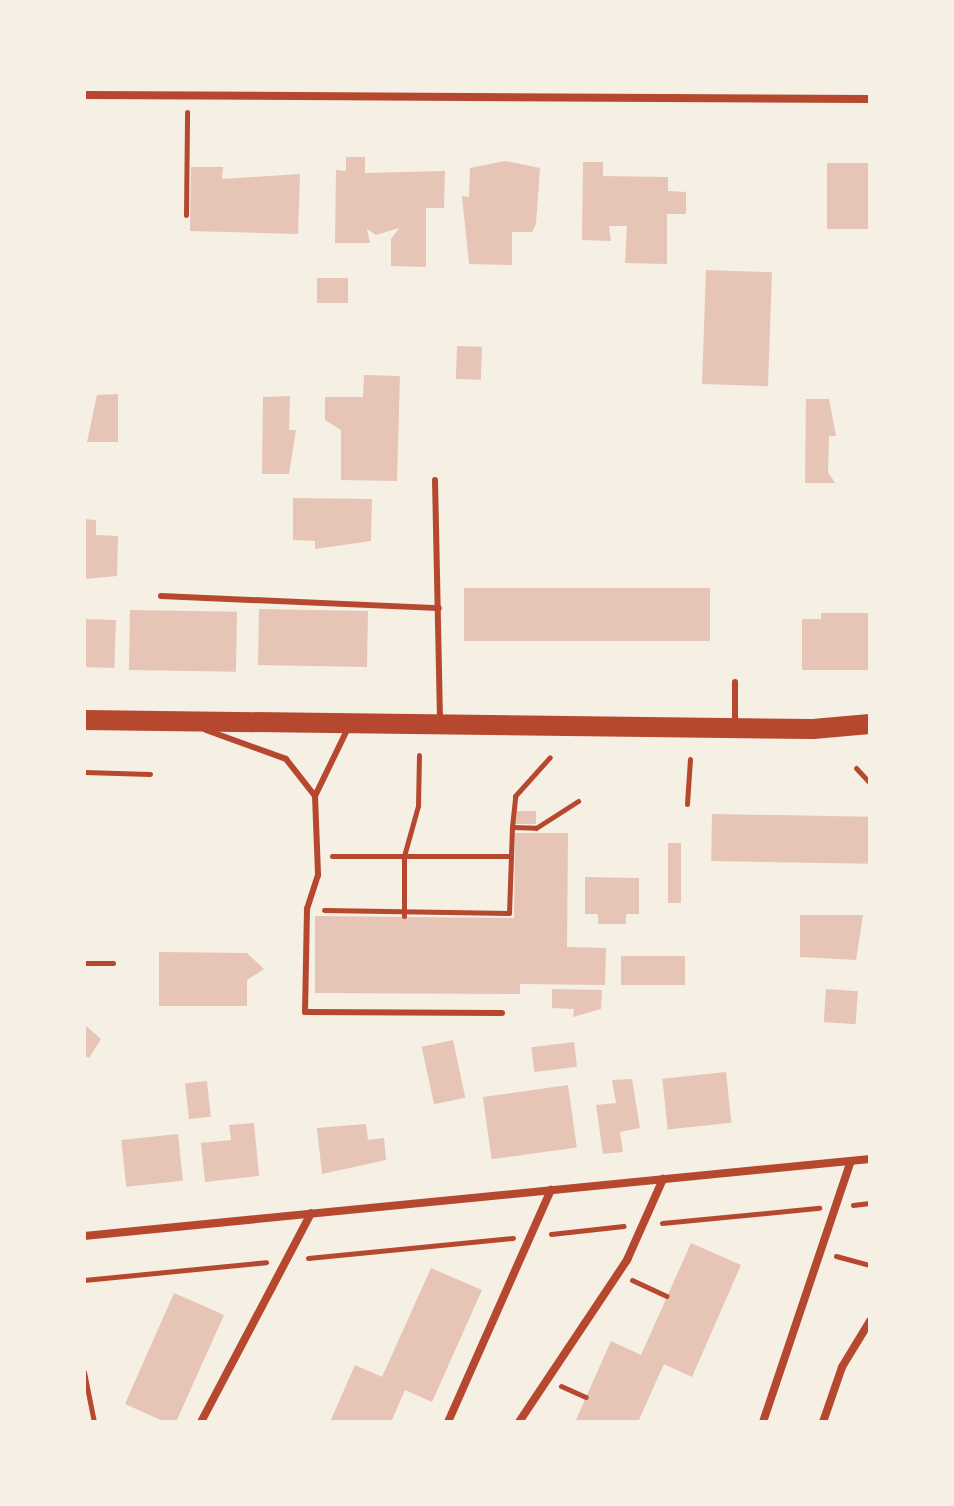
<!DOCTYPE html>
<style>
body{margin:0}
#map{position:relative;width:954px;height:1506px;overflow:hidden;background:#f6efe4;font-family:Karla,sans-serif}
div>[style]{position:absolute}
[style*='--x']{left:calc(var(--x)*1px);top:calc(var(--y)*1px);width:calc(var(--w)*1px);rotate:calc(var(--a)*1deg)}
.building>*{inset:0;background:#e6c5b7;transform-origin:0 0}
.path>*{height:5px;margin:-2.5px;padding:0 2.5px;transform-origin:2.5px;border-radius:2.5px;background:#b5482f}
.service>*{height:6px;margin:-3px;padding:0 3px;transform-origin:3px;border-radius:3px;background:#b5482f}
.minor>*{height:8px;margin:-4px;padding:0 4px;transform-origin:4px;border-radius:4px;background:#b5482f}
.primary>*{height:20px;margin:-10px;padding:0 10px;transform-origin:10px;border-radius:10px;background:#b5482f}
span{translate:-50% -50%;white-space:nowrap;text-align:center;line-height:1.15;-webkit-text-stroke:8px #f6efe4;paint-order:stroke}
.frame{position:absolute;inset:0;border:86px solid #f6efe4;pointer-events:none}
</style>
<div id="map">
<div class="building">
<i style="clip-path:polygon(346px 157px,365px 157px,365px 173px,445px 171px,444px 208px,426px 208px,426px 267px,391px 266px,391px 239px,399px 228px,376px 235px,367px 229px,370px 243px,335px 243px,336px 170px,346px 171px)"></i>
<i style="clip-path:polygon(505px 161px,540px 168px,536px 224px,532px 232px,512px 232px,512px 265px,469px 264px,462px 196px,469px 197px,470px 168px)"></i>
<i style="clip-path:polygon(583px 162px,603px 162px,603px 176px,668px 177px,668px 191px,686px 192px,686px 214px,667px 214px,667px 264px,625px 263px,627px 226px,609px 226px,611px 241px,582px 240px)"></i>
<i style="left:827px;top:163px;width:43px;height:66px"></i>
<i style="clip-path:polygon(191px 167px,223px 167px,222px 179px,300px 174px,298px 234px,190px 231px)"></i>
<i style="left:706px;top:270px;width:66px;height:114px;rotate:2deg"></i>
<i style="left:317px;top:278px;width:31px;height:25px"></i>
<i style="left:457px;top:346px;width:25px;height:33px;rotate:2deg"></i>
<i style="clip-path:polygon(364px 375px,400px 376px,397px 481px,341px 480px,341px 430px,325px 420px,325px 397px,363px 397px)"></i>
<i style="clip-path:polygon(118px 394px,118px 442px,87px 442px,97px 395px)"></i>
<i style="clip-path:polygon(290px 396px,289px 430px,296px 430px,289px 474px,262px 474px,263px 397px)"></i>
<i style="clip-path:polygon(806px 399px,829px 399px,836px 436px,829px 436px,828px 472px,835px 483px,805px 483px)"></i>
<i style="clip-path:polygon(293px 498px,372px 499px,371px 541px,315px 549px,315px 541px,293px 540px)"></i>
<i style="clip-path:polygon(84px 519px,96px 520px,96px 535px,118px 536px,117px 576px,84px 579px)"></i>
<i style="left:464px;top:588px;width:246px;height:53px"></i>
<i style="left:259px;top:609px;width:109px;height:56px;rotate:1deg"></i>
<i style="left:130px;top:610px;width:107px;height:60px;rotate:1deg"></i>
<i style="clip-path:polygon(821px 613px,870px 613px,870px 670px,802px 670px,802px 619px,821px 619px)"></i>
<i style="left:84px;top:619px;width:32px;height:48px;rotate:2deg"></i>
<i style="left:514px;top:811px;width:22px;height:13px"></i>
<i style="left:712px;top:814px;width:158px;height:47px;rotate:1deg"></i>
<i style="clip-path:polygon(515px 833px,568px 833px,567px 947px,606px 948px,605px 985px,520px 984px,520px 994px,315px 993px,315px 916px,514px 918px)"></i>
<i style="left:668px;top:843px;width:13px;height:60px"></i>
<i style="clip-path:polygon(585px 877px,639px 878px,639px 914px,626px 914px,626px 924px,598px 924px,598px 914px,585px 914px)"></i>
<i style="clip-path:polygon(800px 915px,863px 915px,856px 960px,800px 957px)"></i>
<i style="clip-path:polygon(159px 952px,247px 953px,264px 969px,247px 980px,247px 1006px,159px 1006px)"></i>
<i style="left:621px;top:956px;width:64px;height:29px"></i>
<i style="clip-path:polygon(552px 989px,602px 990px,601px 1009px,573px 1017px,574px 1009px,552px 1008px)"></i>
<i style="left:826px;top:989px;width:32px;height:33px;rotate:4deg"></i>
<i style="clip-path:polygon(84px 1024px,101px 1039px,89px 1058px,84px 1055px)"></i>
<i style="left:453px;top:1040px;width:59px;height:32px;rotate:78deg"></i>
<i style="left:574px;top:1042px;width:25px;height:43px;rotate:83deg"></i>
<i style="left:726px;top:1072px;width:51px;height:64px;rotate:84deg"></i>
<i style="clip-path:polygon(632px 1079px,640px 1128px,620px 1132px,623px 1152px,603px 1154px,596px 1105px,616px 1103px,612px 1080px)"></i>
<i style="left:207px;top:1081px;width:36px;height:22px;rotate:84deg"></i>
<i style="left:568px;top:1085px;width:63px;height:86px;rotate:82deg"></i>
<i style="clip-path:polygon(254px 1123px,259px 1176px,205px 1182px,201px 1143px,231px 1140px,229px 1125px)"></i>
<i style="clip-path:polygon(366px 1124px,368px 1140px,384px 1138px,386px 1160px,322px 1174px,317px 1128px)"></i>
<i style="left:178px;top:1134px;width:47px;height:57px;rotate:84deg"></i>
<i style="clip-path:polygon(691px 1243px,741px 1265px,692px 1377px,664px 1364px,638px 1422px,575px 1422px,611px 1341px,641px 1355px)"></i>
<i style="clip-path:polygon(431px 1268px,482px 1290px,432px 1402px,405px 1390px,391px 1422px,330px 1422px,355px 1365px,382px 1377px)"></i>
<i style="clip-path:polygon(174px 1293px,224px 1315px,176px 1422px,165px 1422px,125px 1404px)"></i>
</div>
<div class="path">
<i style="--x:186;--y:215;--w:103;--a:-89.4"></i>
<i style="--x:856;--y:768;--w:21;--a:47"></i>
<i style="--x:84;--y:772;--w:66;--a:1.7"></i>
<i style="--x:687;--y:804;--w:45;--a:-86.2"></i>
<i style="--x:512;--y:827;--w:31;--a:-84"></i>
<i style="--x:515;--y:796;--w:52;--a:-48.1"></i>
<i style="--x:332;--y:856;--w:179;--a:0"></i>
<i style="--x:324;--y:910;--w:185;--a:0.9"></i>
<i style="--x:509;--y:913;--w:86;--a:-88"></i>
<i style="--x:512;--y:827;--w:24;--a:2"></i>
<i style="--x:536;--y:828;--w:50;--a:-32.7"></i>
<i style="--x:404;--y:916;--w:60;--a:-90"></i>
<i style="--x:404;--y:856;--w:52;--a:-74.4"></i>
<i style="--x:418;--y:806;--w:51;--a:-88.9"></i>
<i style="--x:84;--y:963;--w:29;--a:0"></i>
<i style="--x:853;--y:1205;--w:17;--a:-7"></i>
<i style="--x:662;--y:1223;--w:158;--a:-5.5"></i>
<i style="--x:551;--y:1234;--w:73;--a:-6.3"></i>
<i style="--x:836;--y:1256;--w:35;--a:15"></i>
<i style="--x:308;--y:1258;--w:206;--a:-5.6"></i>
<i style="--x:84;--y:1280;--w:183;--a:-5.6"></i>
<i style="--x:632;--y:1280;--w:38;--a:25"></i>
<i style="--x:84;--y:1372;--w:51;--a:78.7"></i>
<i style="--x:561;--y:1386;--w:27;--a:24"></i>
</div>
<div class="service">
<i style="--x:435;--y:480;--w:241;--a:88.8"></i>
<i style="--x:161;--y:596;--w:278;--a:2.5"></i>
<i style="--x:735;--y:725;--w:43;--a:-90"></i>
<i style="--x:349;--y:726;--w:78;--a:115.9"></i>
<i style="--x:315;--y:796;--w:79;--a:87.8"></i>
<i style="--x:318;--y:875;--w:36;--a:108"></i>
<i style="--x:307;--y:909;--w:103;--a:91.1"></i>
<i style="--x:305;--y:1012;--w:197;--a:0.3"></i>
<i style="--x:206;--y:730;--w:85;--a:19.9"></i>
<i style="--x:286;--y:759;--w:47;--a:51.9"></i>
</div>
<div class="minor">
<i style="--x:84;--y:95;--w:786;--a:0.29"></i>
<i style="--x:84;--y:1236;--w:790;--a:-5.6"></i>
<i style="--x:201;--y:1422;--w:236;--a:-62.2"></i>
<i style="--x:448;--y:1422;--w:254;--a:-66.1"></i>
<i style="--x:519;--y:1422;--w:195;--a:-56.3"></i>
<i style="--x:627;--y:1260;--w:89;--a:-66"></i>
<i style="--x:763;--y:1422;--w:275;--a:-71.4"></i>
<i style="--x:823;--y:1422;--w:58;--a:-70.9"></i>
<i style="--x:842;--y:1367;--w:54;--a:-58.7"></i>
</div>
<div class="primary">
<i style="--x:84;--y:720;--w:729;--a:0.71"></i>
<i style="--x:813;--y:729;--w:57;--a:-5"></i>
</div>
<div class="frame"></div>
</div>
